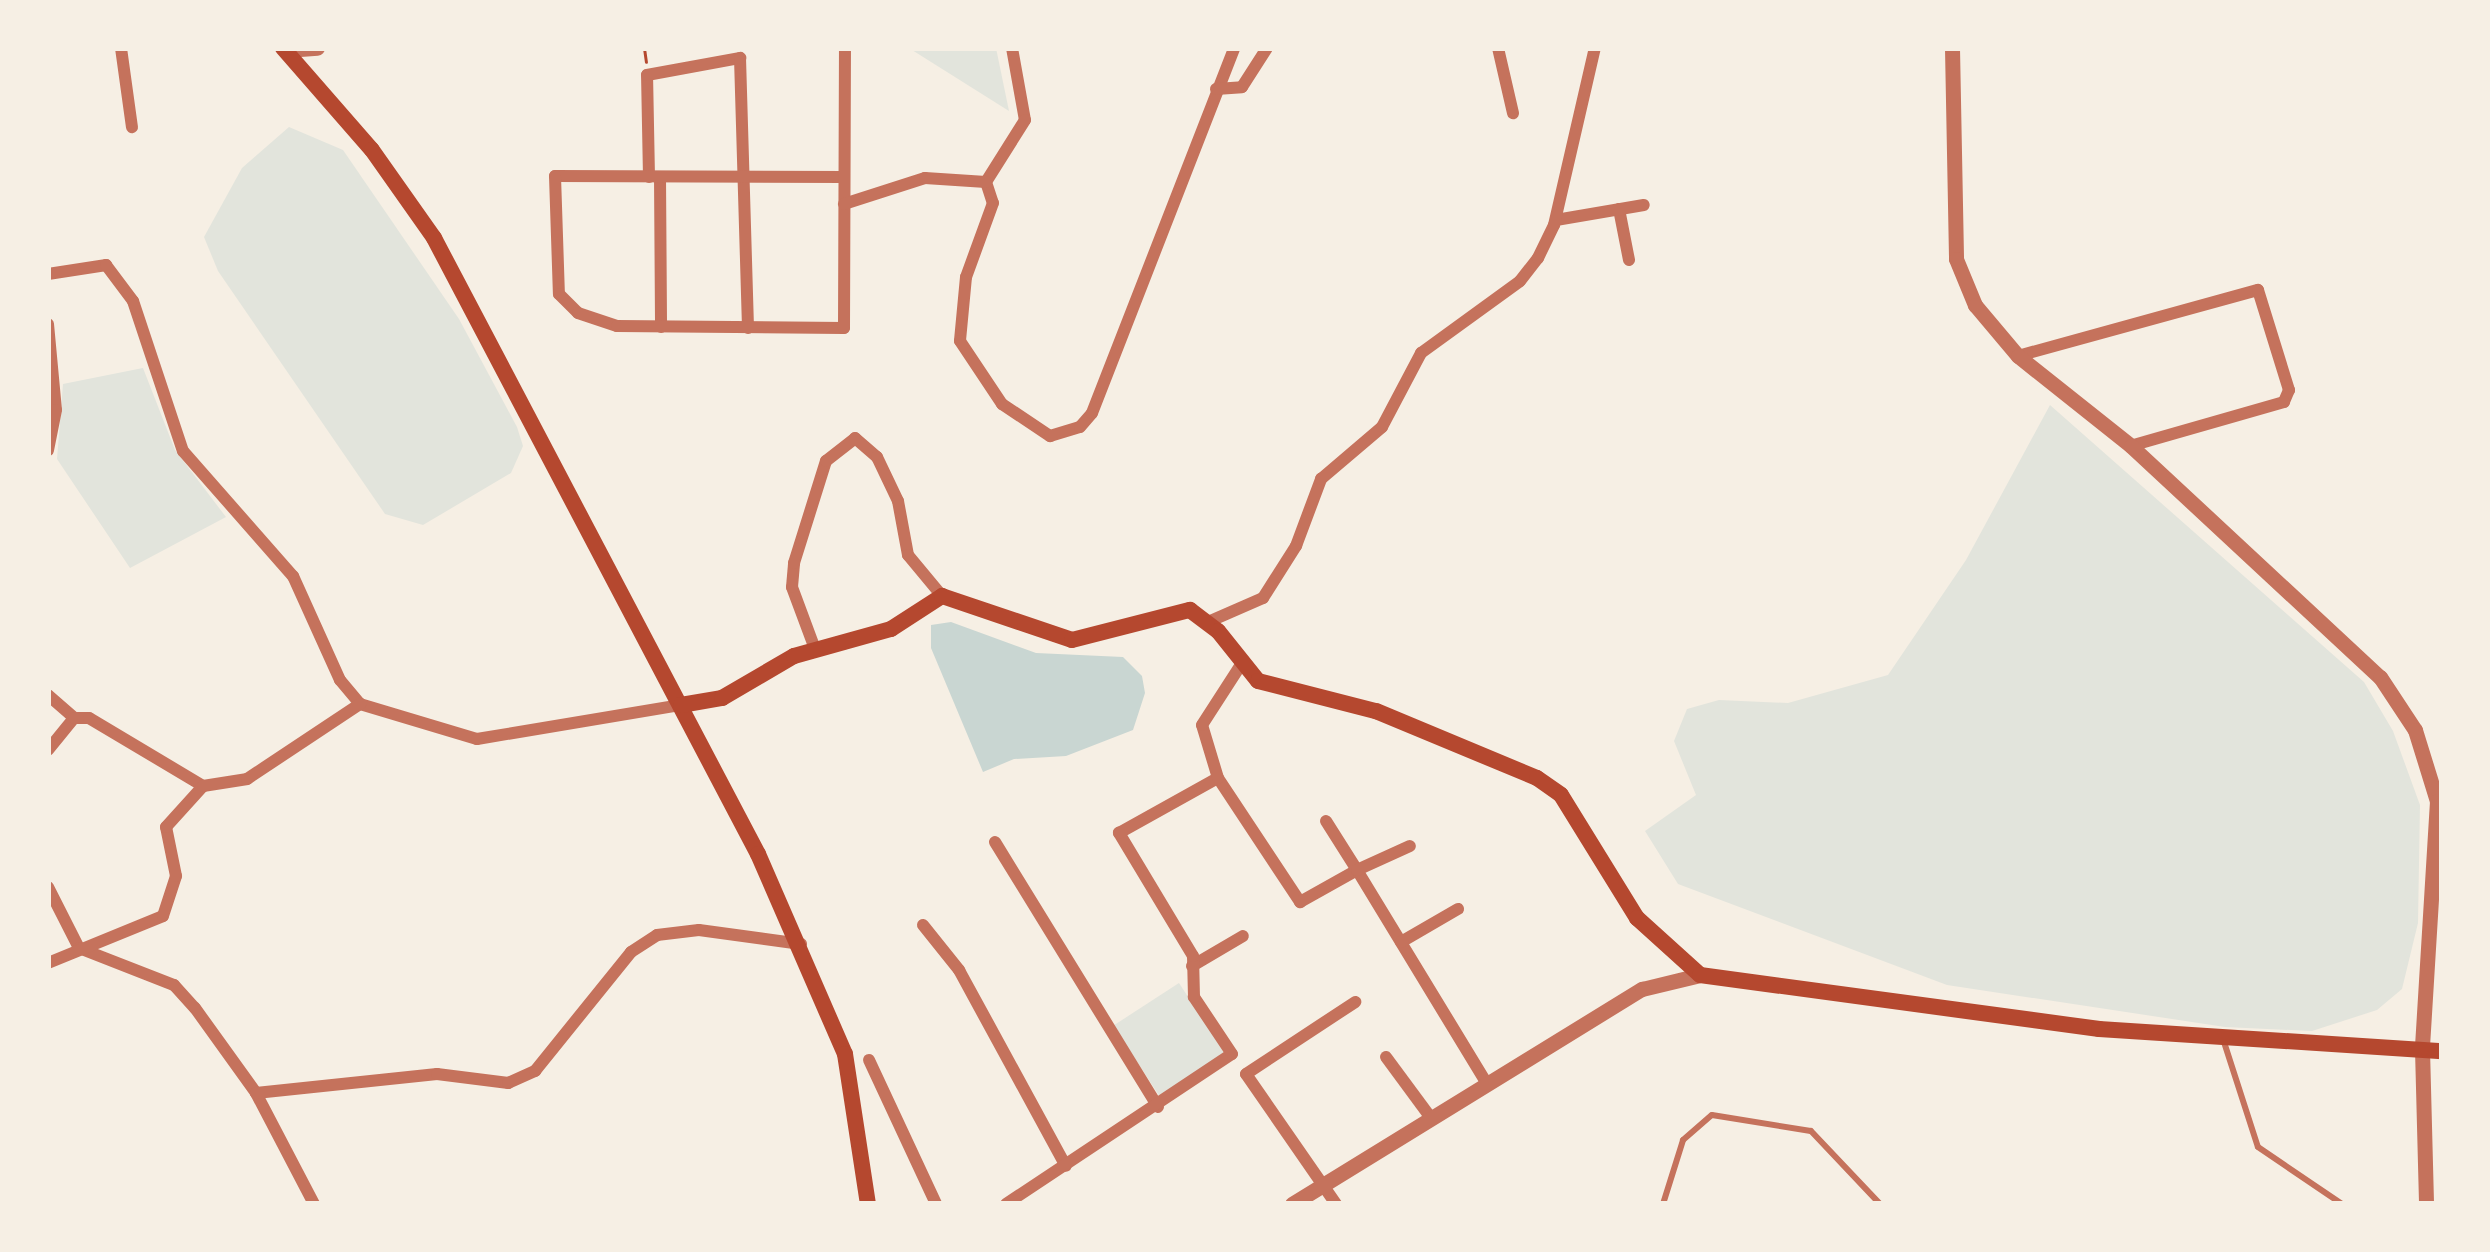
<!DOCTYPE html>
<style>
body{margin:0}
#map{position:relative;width:2490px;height:1252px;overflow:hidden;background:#f6efe4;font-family:"Source Sans 3",sans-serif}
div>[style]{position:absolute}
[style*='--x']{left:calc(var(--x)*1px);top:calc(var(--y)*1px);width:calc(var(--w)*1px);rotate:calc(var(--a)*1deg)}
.green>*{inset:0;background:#e2e4dc;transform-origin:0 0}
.water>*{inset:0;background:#c9d6d2}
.path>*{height:3px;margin:-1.5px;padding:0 1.5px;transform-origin:1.5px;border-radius:1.5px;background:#b5482f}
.service>*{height:6px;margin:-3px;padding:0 3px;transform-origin:3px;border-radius:3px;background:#c5725c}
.minor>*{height:12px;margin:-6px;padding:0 6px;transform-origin:6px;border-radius:6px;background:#c5725c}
.tertiary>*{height:15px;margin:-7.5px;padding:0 7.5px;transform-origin:7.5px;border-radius:7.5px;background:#c5725c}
.secondary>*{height:16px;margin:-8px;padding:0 8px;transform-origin:8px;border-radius:8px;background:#b5482f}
span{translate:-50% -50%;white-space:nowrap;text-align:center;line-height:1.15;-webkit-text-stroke:10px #f6efe4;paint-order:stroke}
.frame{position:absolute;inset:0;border:51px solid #f6efe4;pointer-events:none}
</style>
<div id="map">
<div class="green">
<i style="clip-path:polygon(996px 48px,1009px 111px,912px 50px,913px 48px)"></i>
<i style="clip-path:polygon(289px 127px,343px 150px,459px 319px,517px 427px,523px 446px,511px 473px,423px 525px,385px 514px,218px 271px,204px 237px,242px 168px)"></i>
<i style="clip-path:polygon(143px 368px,175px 450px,226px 517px,130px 568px,57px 459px,63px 384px)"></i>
<i style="clip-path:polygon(2050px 405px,2364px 682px,2393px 731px,2420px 805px,2418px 923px,2402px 989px,2377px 1010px,2312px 1031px,2225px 1027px,1947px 985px,1678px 884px,1645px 831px,1696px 795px,1674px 741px,1687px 709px,1719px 700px,1788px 703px,1888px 675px,1966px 560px)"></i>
<i style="left:1179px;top:983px;width:85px;height:78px;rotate:57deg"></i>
</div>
<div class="water">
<i style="clip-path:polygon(951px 622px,1036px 653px,1123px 657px,1142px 676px,1145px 693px,1133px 730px,1066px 756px,1014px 759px,983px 772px,931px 648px,931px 625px)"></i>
</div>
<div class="path">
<i style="--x:644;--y:48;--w:14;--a:82"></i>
</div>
<div class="service">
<i style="--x:2224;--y:1042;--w:110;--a:72.1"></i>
<i style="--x:2258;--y:1147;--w:102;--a:34.2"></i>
<i style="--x:1663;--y:1204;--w:67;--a:-72.6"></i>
<i style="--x:1683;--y:1140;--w:38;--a:-41"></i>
<i style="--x:1712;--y:1115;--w:100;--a:9.2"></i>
<i style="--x:1811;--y:1131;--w:100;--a:46.6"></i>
</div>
<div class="minor">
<i style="--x:121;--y:48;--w:80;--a:82.1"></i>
<i style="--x:1012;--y:48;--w:73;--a:79.8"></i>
<i style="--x:1025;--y:120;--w:73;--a:122.2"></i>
<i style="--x:986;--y:182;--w:22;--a:72"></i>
<i style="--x:993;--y:203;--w:79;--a:110"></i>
<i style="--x:966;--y:277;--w:64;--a:95.4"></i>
<i style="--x:960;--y:341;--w:76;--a:56.3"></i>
<i style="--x:1002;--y:404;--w:58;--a:33.7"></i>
<i style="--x:1050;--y:436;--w:31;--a:-17"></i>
<i style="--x:1080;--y:427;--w:18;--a:-49"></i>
<i style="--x:1092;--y:413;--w:392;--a:-68.7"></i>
<i style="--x:1498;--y:48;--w:67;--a:77"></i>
<i style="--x:1216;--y:89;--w:26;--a:-4"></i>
<i style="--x:1242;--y:87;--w:46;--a:-57.3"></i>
<i style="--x:649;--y:177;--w:102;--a:-91.1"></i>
<i style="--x:647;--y:75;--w:95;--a:-10.4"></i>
<i style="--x:740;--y:58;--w:270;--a:88.3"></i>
<i style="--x:660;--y:177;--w:150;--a:89.6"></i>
<i style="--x:844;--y:177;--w:289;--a:-179.8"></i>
<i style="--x:555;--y:176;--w:118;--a:88.1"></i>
<i style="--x:559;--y:294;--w:27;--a:45"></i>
<i style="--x:578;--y:313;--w:41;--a:18.4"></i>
<i style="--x:617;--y:326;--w:227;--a:0.5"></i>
<i style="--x:844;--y:328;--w:280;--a:-89.8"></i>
<i style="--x:844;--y:204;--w:85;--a:-17.8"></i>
<i style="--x:925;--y:178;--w:61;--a:3.8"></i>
<i style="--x:1619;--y:209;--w:52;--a:78.9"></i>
<i style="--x:1556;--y:220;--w:89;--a:-9.7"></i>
<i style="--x:48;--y:274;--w:59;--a:-8.8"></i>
<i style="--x:106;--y:265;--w:45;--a:53.1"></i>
<i style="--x:133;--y:301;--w:158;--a:71.6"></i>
<i style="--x:183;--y:451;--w:167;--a:48.7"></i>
<i style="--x:293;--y:576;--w:114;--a:65.7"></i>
<i style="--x:340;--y:680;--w:31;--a:50"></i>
<i style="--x:360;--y:704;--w:122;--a:16.7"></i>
<i style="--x:477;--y:739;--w:207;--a:-9.5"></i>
<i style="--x:48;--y:324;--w:86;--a:84.7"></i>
<i style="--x:56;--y:410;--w:41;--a:101.3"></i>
<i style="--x:2018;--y:356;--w:249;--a:-15.4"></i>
<i style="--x:2258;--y:290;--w:105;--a:72.8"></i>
<i style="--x:2289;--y:390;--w:13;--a:113"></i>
<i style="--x:2284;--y:402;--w:159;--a:164"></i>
<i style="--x:1208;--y:622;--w:60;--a:-23.6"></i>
<i style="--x:1263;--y:598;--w:62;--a:-57.6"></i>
<i style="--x:1296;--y:546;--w:72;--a:-69.5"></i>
<i style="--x:1321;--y:479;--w:80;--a:-40.4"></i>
<i style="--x:1382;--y:427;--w:84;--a:-62.2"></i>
<i style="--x:1421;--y:353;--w:122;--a:-36"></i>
<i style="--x:1520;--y:281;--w:29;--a:-52"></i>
<i style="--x:1538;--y:258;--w:37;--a:-64"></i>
<i style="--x:1554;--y:225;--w:182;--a:-77"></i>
<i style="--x:815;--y:649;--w:66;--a:-110.4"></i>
<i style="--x:792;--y:587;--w:24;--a:-85"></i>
<i style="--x:794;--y:563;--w:107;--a:-72.6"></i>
<i style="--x:826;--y:461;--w:37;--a:-38"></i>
<i style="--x:855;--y:438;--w:29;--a:41"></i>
<i style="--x:877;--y:457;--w:49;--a:64.5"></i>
<i style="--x:898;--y:501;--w:55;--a:79.5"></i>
<i style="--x:908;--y:555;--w:53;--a:50.3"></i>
<i style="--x:48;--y:695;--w:35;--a:41"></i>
<i style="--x:48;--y:750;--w:41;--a:-50.9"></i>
<i style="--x:74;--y:718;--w:15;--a:0"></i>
<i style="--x:89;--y:718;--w:133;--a:30.8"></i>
<i style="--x:1218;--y:778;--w:149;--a:56.5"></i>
<i style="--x:1300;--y:902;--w:65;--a:-29.3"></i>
<i style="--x:1357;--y:870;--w:250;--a:58.7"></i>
<i style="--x:1326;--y:821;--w:58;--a:57.7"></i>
<i style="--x:1357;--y:870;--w:58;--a:-24.4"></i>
<i style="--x:995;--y:842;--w:311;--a:58.4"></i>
<i style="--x:48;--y:887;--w:68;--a:63.1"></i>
<i style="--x:79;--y:948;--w:102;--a:21.3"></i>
<i style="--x:174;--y:985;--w:31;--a:48"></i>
<i style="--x:195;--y:1008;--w:105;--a:54.3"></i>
<i style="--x:256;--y:1093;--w:125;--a:62.4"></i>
<i style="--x:923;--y:925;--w:58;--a:51.3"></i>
<i style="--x:959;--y:970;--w:223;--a:61.4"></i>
<i style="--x:1401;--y:942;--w:66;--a:-30.1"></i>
<i style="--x:48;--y:963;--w:124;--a:-22.2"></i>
<i style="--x:163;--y:916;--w:42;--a:-72"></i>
<i style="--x:176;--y:876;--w:50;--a:-101.5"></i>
<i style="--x:166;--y:827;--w:55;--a:-47.9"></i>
<i style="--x:203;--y:786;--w:45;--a:-9"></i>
<i style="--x:247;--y:779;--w:136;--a:-33.6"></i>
<i style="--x:1192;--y:966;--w:59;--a:-30.5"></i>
<i style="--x:1386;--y:1057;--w:76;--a:53.6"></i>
<i style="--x:869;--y:1060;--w:159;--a:65"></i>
<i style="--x:256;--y:1093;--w:182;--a:-6"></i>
<i style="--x:437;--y:1074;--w:72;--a:7.2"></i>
<i style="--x:508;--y:1083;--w:30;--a:-24"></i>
<i style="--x:535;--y:1071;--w:153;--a:-51.1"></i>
<i style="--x:631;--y:952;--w:31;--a:-33"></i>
<i style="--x:657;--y:935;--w:42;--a:-6.8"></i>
<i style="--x:699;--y:930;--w:103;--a:7.8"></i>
<i style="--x:1006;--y:1204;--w:271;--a:-33.6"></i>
<i style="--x:1232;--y:1054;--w:69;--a:-123.7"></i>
<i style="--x:1194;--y:997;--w:41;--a:-91.4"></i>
<i style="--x:1193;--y:956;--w:144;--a:-121"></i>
<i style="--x:1119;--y:833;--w:113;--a:-29.1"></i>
<i style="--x:1218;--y:778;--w:55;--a:-106.8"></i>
<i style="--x:1202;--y:725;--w:70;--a:-57.2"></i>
<i style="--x:1336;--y:1204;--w:158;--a:-124.7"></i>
<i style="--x:1246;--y:1074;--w:131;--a:-33.4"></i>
</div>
<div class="tertiary">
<i style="--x:1952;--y:48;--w:211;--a:88.9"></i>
<i style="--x:1956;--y:259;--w:50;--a:67.6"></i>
<i style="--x:1975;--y:305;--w:67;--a:49.9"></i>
<i style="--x:2018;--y:356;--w:144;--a:38.5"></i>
<i style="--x:2131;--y:446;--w:340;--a:42.9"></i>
<i style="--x:2380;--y:677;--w:64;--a:56.6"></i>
<i style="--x:2415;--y:730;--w:74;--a:72.8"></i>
<i style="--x:2437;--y:801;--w:248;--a:93.5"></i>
<i style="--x:2422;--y:1049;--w:155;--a:88.5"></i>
<i style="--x:286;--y:50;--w:31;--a:-4"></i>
<i style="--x:1292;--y:1204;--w:411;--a:-31.6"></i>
<i style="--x:1642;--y:989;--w:60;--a:-13.6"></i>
</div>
<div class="secondary">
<i style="--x:283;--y:48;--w:135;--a:48.9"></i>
<i style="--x:372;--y:150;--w:108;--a:54.8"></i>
<i style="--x:434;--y:238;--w:696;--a:62.26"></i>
<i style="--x:758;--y:854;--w:218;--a:66.5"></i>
<i style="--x:845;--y:1054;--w:152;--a:81.3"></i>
<i style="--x:681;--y:705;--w:42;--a:-9.7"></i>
<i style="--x:722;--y:698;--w:83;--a:-30.3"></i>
<i style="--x:794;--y:656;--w:101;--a:-15.6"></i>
<i style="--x:891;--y:629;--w:61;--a:-32.9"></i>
<i style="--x:942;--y:596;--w:137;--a:18.7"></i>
<i style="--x:1072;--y:640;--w:122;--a:-14.3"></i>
<i style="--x:1190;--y:610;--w:35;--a:37"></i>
<i style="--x:1218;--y:631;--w:64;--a:51.3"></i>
<i style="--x:1258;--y:681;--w:122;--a:14.3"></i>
<i style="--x:1376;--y:711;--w:174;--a:22.6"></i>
<i style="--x:1537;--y:778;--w:29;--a:35"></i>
<i style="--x:1561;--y:795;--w:145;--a:58.3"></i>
<i style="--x:1637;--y:918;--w:85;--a:42.1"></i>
<i style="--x:1700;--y:975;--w:403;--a:7.7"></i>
<i style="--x:2099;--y:1029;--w:344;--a:3.7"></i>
</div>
<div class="frame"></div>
</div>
